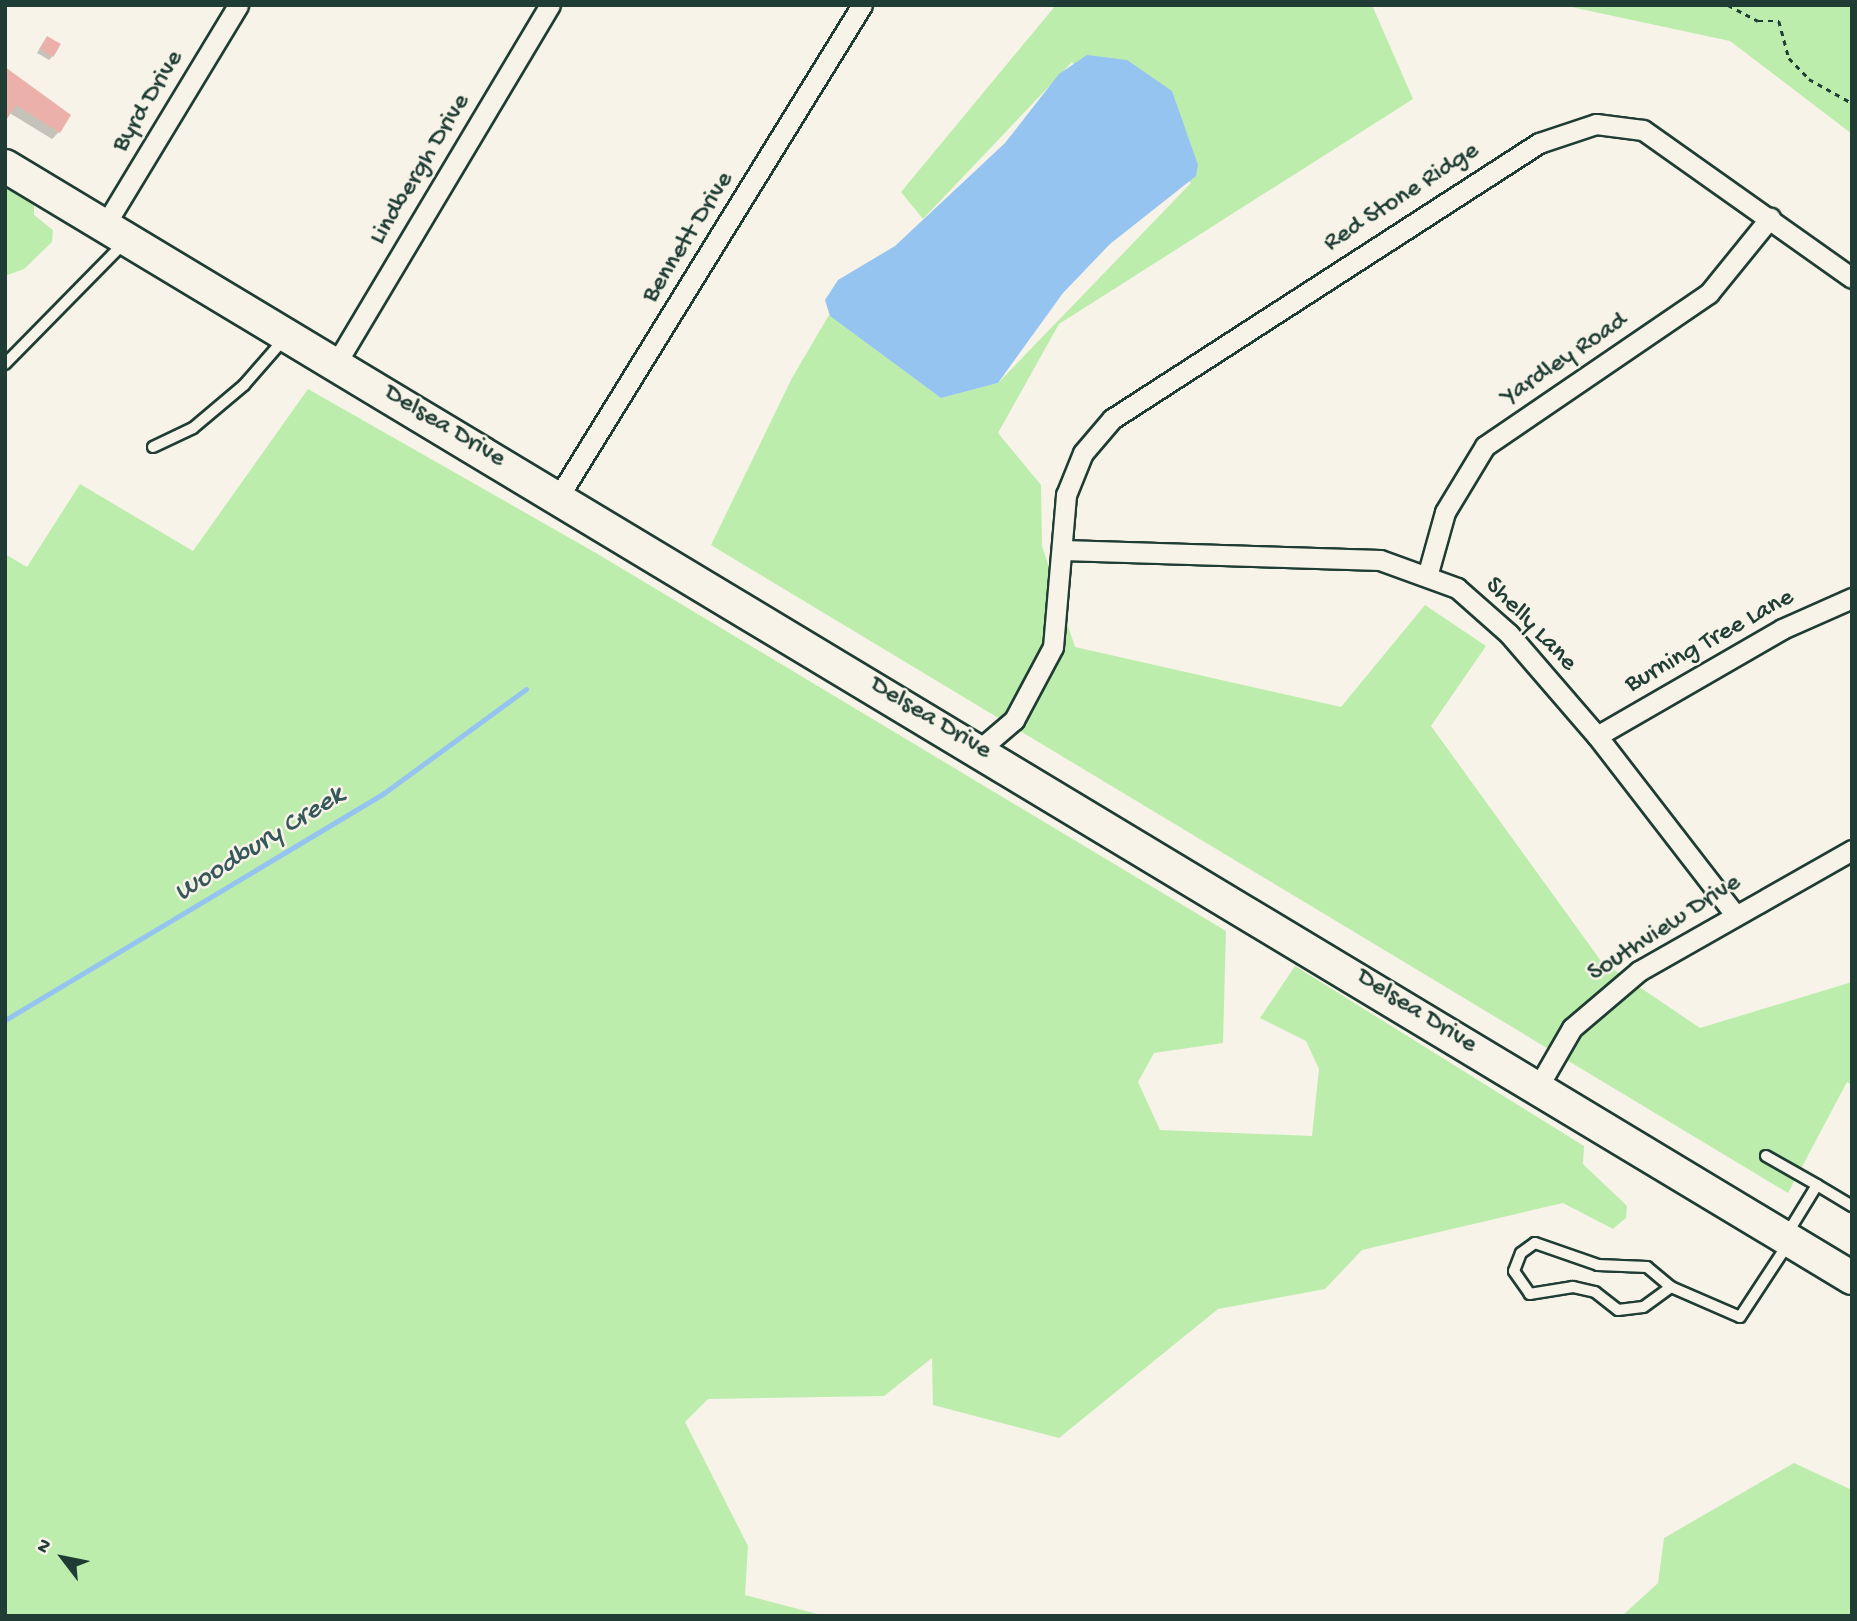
<!DOCTYPE html>
<style>
body{margin:0}
#map{position:relative;width:1857px;height:1621px;overflow:hidden;background:#f7f3e8;font-family:"Gochi Hand",sans-serif}
div>[style]{position:absolute}
[style*='--x']{left:calc(var(--x)*1px);top:calc(var(--y)*1px);width:calc(var(--w)*1px);rotate:calc(var(--a)*1deg)}
.green>*{inset:0;background:#bdedac}
.water>*{inset:0;background:#95c4f0}
.shadow>*{inset:0;background:#0003}
.stream>*{height:5px;margin:-2.5px;padding:0 2.5px;transform-origin:2.5px;border-radius:2.5px;background:#95c4f0}
.building>*{inset:0;background:#ebb0a9;transform-origin:0 0}
.path>*{height:2.5px;margin-top:-1.25px;transform-origin:0;background:repeating-linear-gradient(90deg,#1f3d34 0 5px,transparent 0 10px)}
.roads{filter:drop-shadow(2px 0 #1f3d34) drop-shadow(-2px 0 #1f3d34) drop-shadow(0 2px #1f3d34) drop-shadow(0 -2px #1f3d34)}
.service>*{height:10px;margin:-5px;padding:0 5px;transform-origin:5px;border-radius:5px;background:#f7f3e8}
.minor>*{height:19px;margin:-9.5px;padding:0 9.5px;transform-origin:9.5px;border-radius:9.5px;background:#f7f3e8}
.primary>*{height:32px;margin:-16px;padding:0 16px;transform-origin:16px;border-radius:16px;background:#f7f3e8}
span{translate:-50% -50%;white-space:nowrap;text-align:center;line-height:1.15;-webkit-text-stroke:5px #f7f3e8;paint-order:stroke}
.street-label{font-size:26px;color:#1f3d34}
.water-label{font-size:28px;color:#37585a;font-style:italic}
.frame{position:absolute;inset:0;border:7px solid #1f3d34;pointer-events:none}
.north{position:absolute;left:28px;top:1523px;width:70px;height:70px;-webkit-text-stroke:5px #f7f3e8;paint-order:stroke;rotate:302deg;font-size:19px;font-weight:700;line-height:28px;text-align:center;color:#1f3d34}
.north::after{content:'';display:block;margin:auto;width:24px;height:32px;background:#1f3d34;clip-path:polygon(50% 0,100% 100%,50% 72%,0 100%)}
</style>
<div id="map">
<div class="green">
<i style="clip-path:polygon(1056px 5px,1372px 5px,1413px 99px,1059px 324px,998px 433px,1041px 485px,1042px 546px,1075px 647px,1341px 707px,1425px 605px,1486px 646px,1431px 726px,1601px 961px,1700px 1028px,1852px 982px,1852px 1085px,1847px 1082px,1788px 1193px,711px 545px,792px 378px,829px 315px,941px 398px,998px 383px,1191px 183px,1072px 62px,923px 219px,901px 192px)"></i>
<i style="clip-path:polygon(1562px 5px,1852px 5px,1852px 134px,1730px 41px)"></i>
<i style="clip-path:polygon(5px 188px,34px 205px,34px 215px,53px 230px,52px 242px,24px 269px,5px 276px)"></i>
<i style="clip-path:polygon(308px 389px,596px 553px,1226px 931px,1223px 1043px,1154px 1053px,1138px 1082px,1160px 1130px,1312px 1136px,1319px 1069px,1306px 1041px,1260px 1018px,1295px 966px,1584px 1146px,1583px 1164px,1627px 1206px,1626px 1218px,1613px 1229px,1563px 1203px,1362px 1250px,1325px 1289px,1218px 1309px,1059px 1438px,933px 1405px,932px 1358px,884px 1396px,708px 1399px,685px 1422px,748px 1546px,745px 1595px,825px 1616px,5px 1616px,5px 554px,27px 567px,80px 484px,193px 551px)"></i>
<i style="clip-path:polygon(1794px 1463px,1852px 1490px,1852px 1616px,1622px 1616px,1658px 1583px,1664px 1538px)"></i>
</div>
<div class="water">
<i style="clip-path:polygon(1087px 55px,1127px 60px,1172px 91px,1198px 165px,1196px 176px,1110px 244px,1063px 293px,998px 383px,941px 398px,830px 316px,825px 300px,838px 280px,895px 246px,1005px 143px,1059px 74px)"></i>
</div>
<div class="shadow">
<i style="clip-path:polygon(44px 41px,52px 57px,49px 60px,37px 53px)"></i>
<i style="clip-path:polygon(5px 70px,59px 132px,52px 139px,8px 112px)"></i>
</div>
<div class="stream">
<i style="--x:5;--y:1020;--w:442;--a:-30.9"></i>
<i style="--x:384;--y:793;--w:176;--a:-36.2"></i>
</div>
<div class="building">
<i style="left:47px;top:36px;width:16px;height:15px;rotate:30deg"></i>
<i style="clip-path:polygon(5px 67px,71px 115px,60px 133px,16px 105px,5px 122px)"></i>
</div>
<div class="path">
<i style="--x:1728;--y:5;--w:34;--a:28"></i>
<i style="--x:1758;--y:21;--w:21;--a:0"></i>
<i style="--x:1779;--y:21;--w:38;--a:75"></i>
<i style="--x:1789;--y:58;--w:29;--a:46"></i>
<i style="--x:1809;--y:79;--w:49;--a:29.2"></i>
</div>
<div class="roads">
<div class="service">
<i style="--x:5;--y:364;--w:171;--a:-45.5"></i>
<i style="--x:153;--y:447;--w:44;--a:-25.4"></i>
<i style="--x:193;--y:428;--w:67;--a:-40.1"></i>
<i style="--x:244;--y:385;--w:62;--a:-48.9"></i>
<i style="--x:1766;--y:1156;--w:59;--a:29.6"></i>
<i style="--x:1787;--y:1234;--w:57;--a:-58.5"></i>
<i style="--x:1817;--y:1185;--w:41;--a:31"></i>
<i style="--x:1671;--y:1287;--w:34;--a:144"></i>
<i style="--x:1643;--y:1307;--w:25;--a:173"></i>
<i style="--x:1618;--y:1310;--w:29;--a:-142"></i>
<i style="--x:1595;--y:1292;--w:23;--a:-167"></i>
<i style="--x:1573;--y:1287;--w:44;--a:170.8"></i>
<i style="--x:1530;--y:1294;--w:28;--a:-125"></i>
<i style="--x:1514;--y:1271;--w:19;--a:-69"></i>
<i style="--x:1521;--y:1253;--w:17;--a:-36"></i>
<i style="--x:1535;--y:1243;--w:67;--a:19.2"></i>
<i style="--x:1598;--y:1265;--w:49;--a:2.3"></i>
<i style="--x:1647;--y:1267;--w:31;--a:40"></i>
<i style="--x:1671;--y:1287;--w:75;--a:23.5"></i>
<i style="--x:1740;--y:1317;--w:87;--a:-56.7"></i>
</div>
<div class="minor">
<i style="--x:105;--y:225;--w:257;--a:-58.8"></i>
<i style="--x:337;--y:362;--w:416;--a:-59.2"></i>
<i style="--x:559;--y:496;--w:577;--a:-58.32"></i>
<i style="--x:1063;--y:550;--w:317;--a:1.8"></i>
<i style="--x:1380;--y:560;--w:82;--a:20"></i>
<i style="--x:1457;--y:588;--w:69;--a:41.5"></i>
<i style="--x:1509;--y:634;--w:135;--a:49.2"></i>
<i style="--x:1597;--y:736;--w:224;--a:52.3"></i>
<i style="--x:1428;--y:573;--w:63;--a:-74.4"></i>
<i style="--x:1445;--y:512;--w:77;--a:-58.8"></i>
<i style="--x:1485;--y:446;--w:271;--a:-34.3"></i>
<i style="--x:1709;--y:293;--w:97;--a:-50.9"></i>
<i style="--x:1597;--y:736;--w:214;--a:-30"></i>
<i style="--x:1782;--y:629;--w:77;--a:-23.9"></i>
<i style="--x:980;--y:749;--w:45;--a:-40.5"></i>
<i style="--x:1014;--y:720;--w:83;--a:-61.9"></i>
<i style="--x:1053;--y:647;--w:153;--a:-85.1"></i>
<i style="--x:1066;--y:495;--w:45;--a:-68"></i>
<i style="--x:1083;--y:453;--w:45;--a:-49.5"></i>
<i style="--x:1112;--y:419;--w:508;--a:-32.88"></i>
<i style="--x:1539;--y:143;--w:60;--a:-18.4"></i>
<i style="--x:1596;--y:124;--w:47;--a:7.3"></i>
<i style="--x:1643;--y:130;--w:256;--a:35.3"></i>
<i style="--x:1538;--y:1087;--w:68;--a:-60"></i>
<i style="--x:1572;--y:1028;--w:88;--a:-40.4"></i>
<i style="--x:1639;--y:971;--w:245;--a:-29.6"></i>
</div>
<div class="primary">
<i style="--x:5;--y:166;--w:2156;--a:31.05"></i>
</div>
</div>
<div class="street-label">
<span style="left:149px;top:102px;rotate:-59deg">Byrd Drive</span>
<span style="left:421px;top:170px;rotate:-59deg">Lindbergh Drive</span>
<span style="left:1402px;top:198px;rotate:-33deg">Red Stone Ridge</span>
<span style="left:689px;top:238px;rotate:-58deg">Bennett Drive</span>
<span style="left:1565px;top:360px;rotate:-34deg">Yardley Road</span>
<span style="left:444px;top:427px;rotate:31deg">Delsea Drive</span>
<span style="left:1530px;top:625px;rotate:46deg">Shelly Lane</span>
<span style="left:1710px;top:642px;rotate:-29deg">Burning Tree Lane</span>
<span style="left:930px;top:719px;rotate:31deg">Delsea Drive</span>
<span style="left:1665px;top:929px;rotate:-33deg">Southview Drive</span>
<span style="left:1416px;top:1012px;rotate:32deg">Delsea Drive</span>
</div>
<div class="water-label">
<span style="left:260px;top:845px;rotate:-32deg">Woodbury Creek</span>
</div>
<div class="frame"></div>
<div class="north">N</div>
</div>
